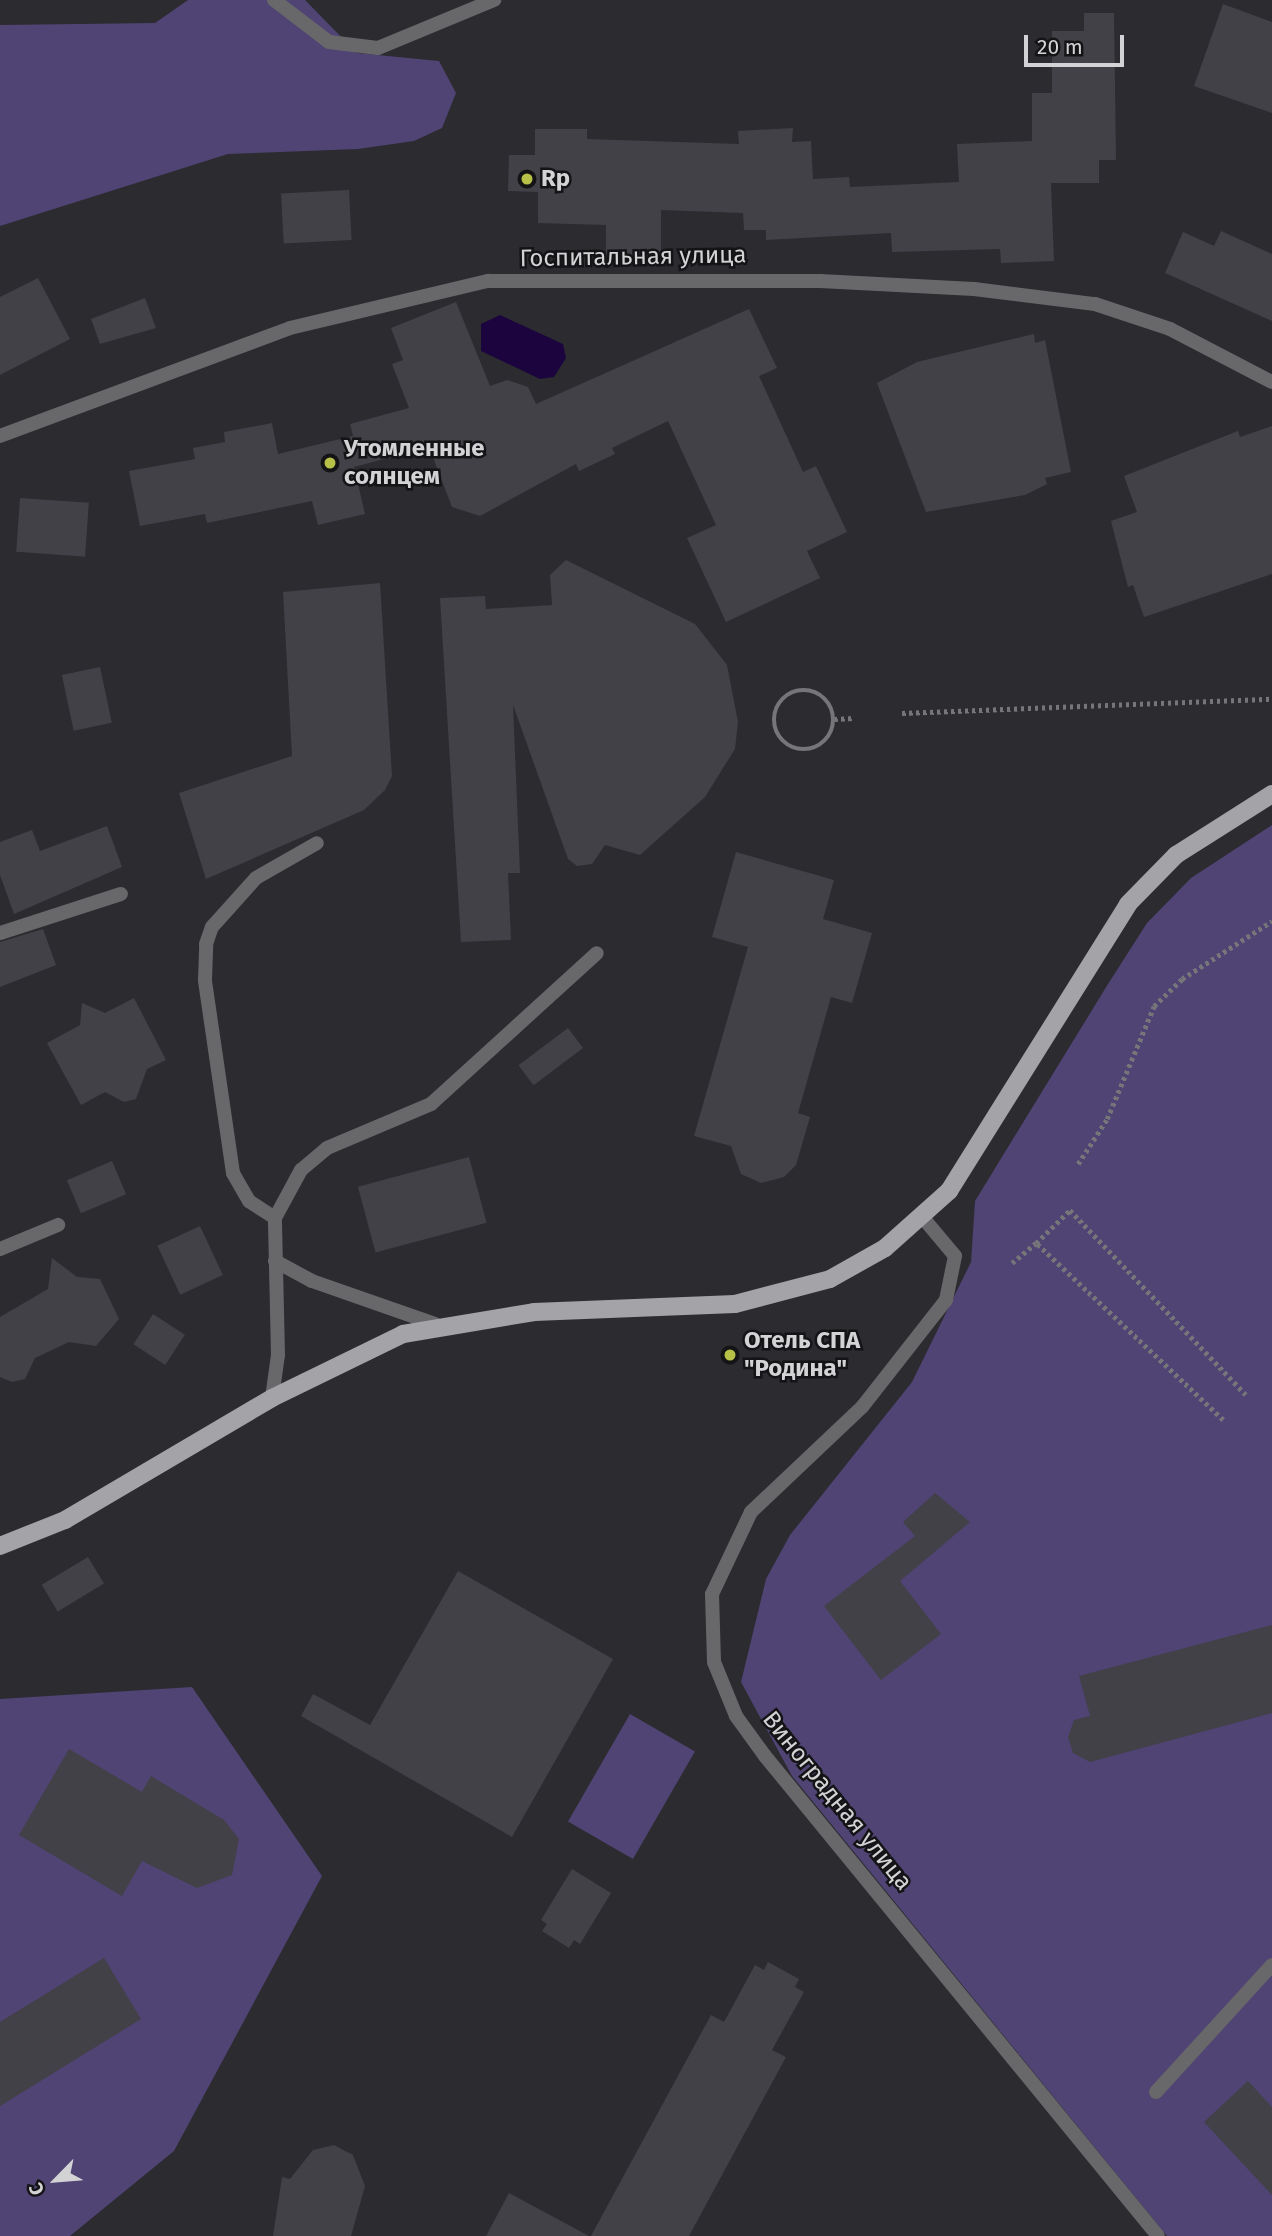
<!DOCTYPE html>
<meta charset="utf-8">
<style>
body{margin:0}
#map{position:relative;width:1272px;height:2236px;overflow:hidden;background:#2b2b30;font-family:"Fira Sans",sans-serif}
div>[style]{position:absolute}
[style*='--x']{left:calc(var(--x)*1px);top:calc(var(--y)*1px);width:calc(var(--w)*1px);rotate:calc(var(--a)*1deg)}
.green>*{inset:0;background:#4f4473;transform-origin:0 0}
.water>*{inset:0;background:#1c053f}
.building>*{inset:0;background:#424147;transform-origin:0 0}
.path>*{height:4.5px;margin-top:-2.25px;transform-origin:0;background:repeating-linear-gradient(90deg,#76767a 0 3.5px,transparent 0 7px)}
.path>.ring{margin:-2.25px;padding:0;box-sizing:content-box;background:none;border:4.5px solid #76767a;border-radius:50%}
.lane>*{height:14px;margin:-7px;padding:0 7px;transform-origin:7px;border-radius:7px;background:#68676a}
.street>*{height:14px;margin:-7px;padding:0 7px;transform-origin:7px;border-radius:7px;background:#68676a}
.primary>*{height:18px;margin:-9px;padding:0 9px;transform-origin:9px;border-radius:9px;background:#a4a3a8}
.dots>*{width:19px;height:19px;translate:-50% -50%;box-sizing:border-box;border:4px solid #141316;border-radius:50%}
span{translate:-50% -50%;white-space:nowrap;text-align:center;line-height:1.15;-webkit-text-stroke:5px #141316;paint-order:stroke}
.poi-label{font-size:24px;color:#d3d3d6;font-weight:700}
.left{translate:0 -50%;text-align:left}
.street-label{font-size:24px;color:#d3d3d6}
.north{position:absolute;left:21px;top:2145px;width:70px;height:70px;-webkit-text-stroke:5px #141316;paint-order:stroke;rotate:245deg;font-size:19px;font-weight:700;line-height:28px;text-align:center;color:#d3d3d6}
.north::after{content:'';display:block;margin:auto;width:24px;height:32px;background:#d3d3d6;clip-path:polygon(50% 0,100% 100%,50% 72%,0 100%)}
.scale{position:absolute;left:1024px;top:35px;width:100px;height:32px;box-sizing:border-box;border:4px solid #d3d3d6;border-top:0;padding-left:9px;font-size:21px;line-height:24px;white-space:nowrap;color:#d3d3d6;-webkit-text-stroke:5px #141316;paint-order:stroke}
</style>
<div id="map">
<div class="green">
<i style="clip-path:polygon(188px 0,305px 0,357px 53px,439px 61px,456px 93px,442px 128px,414px 141px,358px 149px,228px 154px,0 226px,0 25px,155px 23px)"></i>
<i style="clip-path:polygon(1272px 825px,1272px 2236px,1167px 2236px,792px 1776px,741px 1682px,766px 1579px,790px 1535px,912px 1382px,971px 1262px,975px 1201px,1108px 984px,1147px 923px,1191px 878px)"></i>
<i style="clip-path:polygon(192px 1687px,322px 1876px,174px 2151px,70px 2236px,0 2236px,0 1699px)"></i>
<i style="left:630px;top:1714px;width:75px;height:124px;rotate:30deg"></i>
</div>
<div class="water">
<i style="clip-path:polygon(500px 315px,563px 344px,566px 358px,554px 377px,540px 379px,481px 351px,481px 324px)"></i>
</div>
<div class="building">
<i style="clip-path:polygon(1223px 4px,1272px 22px,1272px 113px,1194px 86px)"></i>
<i style="clip-path:polygon(1084px 13px,1114px 13px,1116px 160px,1099px 160px,1099px 183px,1051px 183px,1054px 261px,1001px 263px,1000px 249px,892px 252px,891px 233px,766px 240px,766px 230px,744px 230px,743px 213px,661px 210px,661px 259px,606px 258px,606px 225px,538px 223px,538px 192px,508px 191px,509px 155px,535px 155px,535px 129px,587px 129px,587px 139px,739px 144px,738px 131px,793px 128px,792px 142px,811px 141px,813px 179px,849px 177px,850px 187px,959px 182px,957px 144px,1032px 141px,1032px 93px,1052px 93px,1052px 31px,1084px 31px)"></i>
<i style="left:349px;top:190px;width:50px;height:68px;rotate:87deg"></i>
<i style="clip-path:polygon(1221px 231px,1272px 254px,1272px 321px,1165px 273px,1183px 232px,1214px 246px)"></i>
<i style="clip-path:polygon(38px 278px,70px 339px,0 375px,0 297px)"></i>
<i style="clip-path:polygon(145px 298px,156px 328px,100px 344px,91px 319px)"></i>
<i style="clip-path:polygon(456px 302px,490px 386px,507px 380px,528px 387px,536px 404px,749px 309px,777px 368px,759px 376px,803px 472px,816px 466px,847px 532px,807px 551px,820px 578px,726px 622px,687px 538px,716px 525px,668px 421px,612px 448px,615px 454px,579px 471px,576px 464px,480px 516px,452px 507px,429px 447px,354px 467px,365px 514px,318px 525px,312px 501px,207px 523px,205px 514px,140px 526px,129px 471px,195px 459px,193px 448px,225px 442px,224px 432px,272px 423px,278px 454px,353px 436px,350px 424px,409px 408px,392px 364px,403px 360px,391px 328px)"></i>
<i style="clip-path:polygon(1034px 334px,1035px 343px,1045px 340px,1071px 472px,1045px 478px,1047px 484px,1025px 495px,926px 512px,877px 383px,917px 362px)"></i>
<i style="clip-path:polygon(1272px 426px,1272px 574px,1144px 617px,1133px 585px,1128px 587px,1111px 521px,1137px 512px,1124px 476px,1238px 431px,1240px 437px)"></i>
<i style="left:20px;top:498px;width:69px;height:54px;rotate:4deg"></i>
<i style="clip-path:polygon(566px 560px,695px 624px,727px 665px,738px 722px,735px 749px,705px 797px,640px 855px,605px 845px,592px 864px,577px 866px,568px 859px,513px 705px,520px 873px,508px 873px,511px 940px,461px 942px,440px 598px,485px 596px,486px 609px,552px 605px,550px 575px)"></i>
<i style="clip-path:polygon(380px 583px,392px 776px,385px 790px,364px 810px,206px 879px,179px 793px,292px 756px,283px 592px)"></i>
<i style="left:100px;top:667px;width:57px;height:39px;rotate:78deg"></i>
<i style="clip-path:polygon(107px 826px,122px 867px,14px 914px,0 875px,0 842px,32px 830px,40px 851px)"></i>
<i style="clip-path:polygon(736px 852px,834px 880px,823px 919px,872px 933px,852px 1003px,831px 997px,798px 1113px,810px 1117px,796px 1165px,784px 1177px,761px 1183px,741px 1174px,731px 1146px,694px 1136px,748px 947px,712px 937px)"></i>
<i style="clip-path:polygon(43px 929px,56px 965px,0 987px,0 942px)"></i>
<i style="clip-path:polygon(134px 998px,166px 1060px,147px 1069px,136px 1099px,124px 1102px,105px 1092px,81px 1105px,47px 1043px,80px 1025px,82px 1003px,105px 1013px)"></i>
<i style="left:568px;top:1028px;width:25px;height:62px;rotate:53deg"></i>
<i style="left:469px;top:1157px;width:68px;height:115px;rotate:75deg"></i>
<i style="left:112px;top:1161px;width:36px;height:49px;rotate:67deg"></i>
<i style="left:200px;top:1226px;width:54px;height:47px;rotate:65deg"></i>
<i style="clip-path:polygon(52px 1258px,77px 1277px,100px 1279px,119px 1319px,96px 1346px,69px 1342px,35px 1358px,25px 1379px,12px 1382px,0 1377px,0 1317px,48px 1289px)"></i>
<i style="left:153px;top:1314px;width:38px;height:36px;rotate:33deg"></i>
<i style="clip-path:polygon(935px 1493px,970px 1522px,900px 1581px,941px 1634px,881px 1680px,824px 1606px,915px 1536px,903px 1522px)"></i>
<i style="left:88px;top:1557px;width:31px;height:54px;rotate:59deg"></i>
<i style="clip-path:polygon(458px 1571px,613px 1659px,512px 1837px,301px 1716px,313px 1694px,370px 1725px)"></i>
<i style="clip-path:polygon(1272px 1625px,1272px 1713px,1090px 1762px,1073px 1753px,1068px 1737px,1074px 1720px,1090px 1716px,1079px 1676px)"></i>
<i style="clip-path:polygon(69px 1749px,142px 1792px,151px 1776px,224px 1820px,239px 1839px,232px 1875px,197px 1888px,142px 1861px,122px 1896px,19px 1835px)"></i>
<i style="clip-path:polygon(572px 1869px,611px 1893px,580px 1944px,574px 1940px,569px 1948px,542px 1931px,547px 1924px,541px 1920px)"></i>
<i style="clip-path:polygon(104px 1958px,141px 2019px,0 2106px,0 2022px)"></i>
<i style="clip-path:polygon(768px 1962px,799px 1979px,795px 1987px,804px 1992px,772px 2050px,786px 2057px,689px 2236px,591px 2236px,711px 2015px,724px 2022px,755px 1965px,764px 1970px)"></i>
<i style="clip-path:polygon(1248px 2081px,1272px 2107px,1272px 2195px,1204px 2122px)"></i>
<i style="clip-path:polygon(334px 2145px,353px 2155px,365px 2186px,351px 2236px,273px 2236px,282px 2177px,290px 2179px,313px 2150px)"></i>
<i style="clip-path:polygon(509px 2193px,589px 2236px,486px 2236px)"></i>
</div>
<div class="path">
<i class="ring" style="left:774px;top:690px;width:55.5px;height:55.5px"></i>
<i style="--x:902;--y:713;--w:370;--a:-2.2"></i>
<i style="--x:834;--y:719;--w:20;--a:-3"></i>
<i style="--x:1078;--y:1164;--w:54;--a:-57.2"></i>
<i style="--x:1107;--y:1119;--w:122;--a:-67.4"></i>
<i style="--x:1154;--y:1006;--w:39;--a:-44"></i>
<i style="--x:1182;--y:979;--w:107;--a:-32.8"></i>
<i style="--x:1012;--y:1263;--w:31;--a:-40"></i>
<i style="--x:1223;--y:1420;--w:257;--a:-136.6"></i>
<i style="--x:1036;--y:1243;--w:47;--a:-44.1"></i>
<i style="--x:1070;--y:1210;--w:255;--a:46.4"></i>
</div>
<div class="lane">
<i style="--x:274;--y:0;--w:69;--a:37.4"></i>
<i style="--x:329;--y:42;--w:49;--a:7"></i>
<i style="--x:378;--y:48;--w:126;--a:-22.5"></i>
<i style="--x:0;--y:933;--w:127;--a:-17.9"></i>
<i style="--x:275;--y:1218;--w:31;--a:-147"></i>
<i style="--x:249;--y:1201;--w:32;--a:-120"></i>
<i style="--x:233;--y:1173;--w:195;--a:-98.3"></i>
<i style="--x:205;--y:980;--w:36;--a:-88"></i>
<i style="--x:206;--y:944;--w:18;--a:-71"></i>
<i style="--x:212;--y:927;--w:66;--a:-48.1"></i>
<i style="--x:256;--y:878;--w:70;--a:-29.8"></i>
<i style="--x:0;--y:1249;--w:63;--a:-22.5"></i>
<i style="--x:275;--y:1261;--w:42;--a:28.4"></i>
<i style="--x:312;--y:1281;--w:130;--a:19.3"></i>
<i style="--x:272;--y:1398;--w:43;--a:-82.1"></i>
<i style="--x:278;--y:1355;--w:137;--a:-91.3"></i>
<i style="--x:275;--y:1218;--w:55;--a:-61.6"></i>
<i style="--x:301;--y:1170;--w:34;--a:-40"></i>
<i style="--x:327;--y:1148;--w:113;--a:-22.9"></i>
<i style="--x:431;--y:1104;--w:224;--a:-42.3"></i>
<i style="--x:1156;--y:2092;--w:172;--a:-47.6"></i>
</div>
<div class="street">
<i style="--x:0;--y:436;--w:309;--a:-20.4"></i>
<i style="--x:290;--y:328;--w:204;--a:-13.4"></i>
<i style="--x:488;--y:281;--w:332;--a:0"></i>
<i style="--x:820;--y:281;--w:154;--a:3"></i>
<i style="--x:974;--y:289;--w:122;--a:7.1"></i>
<i style="--x:1095;--y:304;--w:79;--a:18.4"></i>
<i style="--x:1170;--y:329;--w:115;--a:27.5"></i>
<i style="--x:924;--y:1219;--w:48;--a:50"></i>
<i style="--x:955;--y:1256;--w:45;--a:101.6"></i>
<i style="--x:946;--y:1300;--w:136;--a:128.1"></i>
<i style="--x:862;--y:1407;--w:153;--a:136.6"></i>
<i style="--x:751;--y:1512;--w:91;--a:115.4"></i>
<i style="--x:712;--y:1594;--w:68;--a:88.3"></i>
<i style="--x:714;--y:1662;--w:58;--a:67.8"></i>
<i style="--x:736;--y:1716;--w:49;--a:54.1"></i>
<i style="--x:765;--y:1756;--w:620;--a:50.69"></i>
</div>
<div class="primary">
<i style="--x:0;--y:1546;--w:70;--a:-21.8"></i>
<i style="--x:65;--y:1520;--w:240;--a:-30.5"></i>
<i style="--x:272;--y:1398;--w:146;--a:-26"></i>
<i style="--x:403;--y:1334;--w:133;--a:-9.5"></i>
<i style="--x:534;--y:1312;--w:201;--a:-2.3"></i>
<i style="--x:735;--y:1304;--w:98;--a:-14.7"></i>
<i style="--x:830;--y:1279;--w:63;--a:-29.4"></i>
<i style="--x:885;--y:1248;--w:86;--a:-41.7"></i>
<i style="--x:949;--y:1191;--w:338;--a:-58"></i>
<i style="--x:1128;--y:904;--w:69;--a:-45.6"></i>
<i style="--x:1176;--y:855;--w:114;--a:-32.4"></i>
</div>
<div class="dots">
<i style="left:527px;top:179px;background:#b7c147"></i>
<i style="left:330px;top:463px;background:#b7c147"></i>
<i style="left:730px;top:1355px;background:#b7c147"></i>
</div>
<div class="poi-label">
<span class="left" style="left:541px;top:179px">Rp</span>
<span class="left" style="left:344px;top:463px">Утомленные<br>солнцем</span>
<span class="left" style="left:744px;top:1355px">Отель СПА<br>"Родина"</span>
</div>
<div class="street-label">
<span style="left:633px;top:257px;rotate:-1deg">Госпитальная улица</span>
<span style="left:837px;top:1801px;rotate:51deg">Виноградная улица</span>
</div>
<div class="north">С</div>
<div class="scale">20 m</div>
</div>
